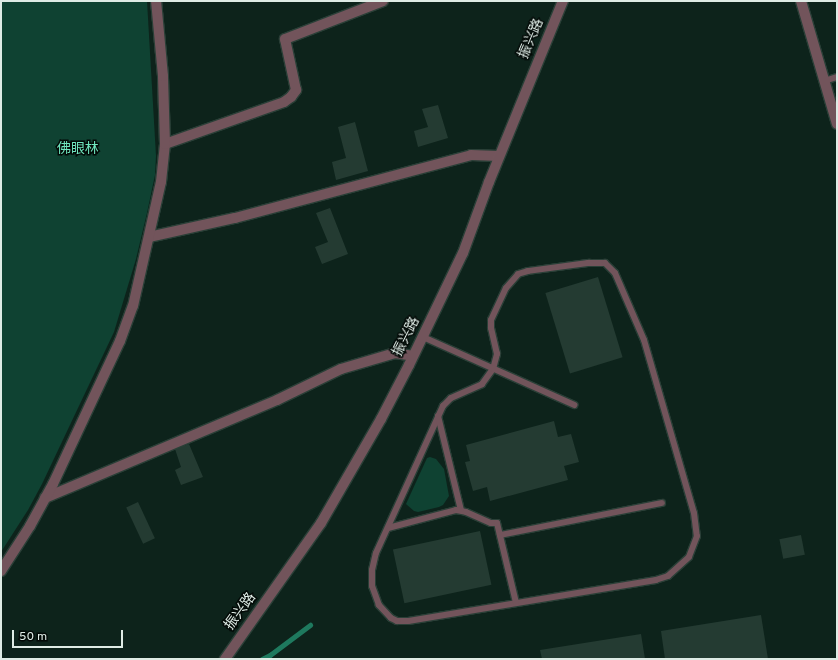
<!DOCTYPE html>
<meta charset="utf-8">
<style>
body{margin:0}
#map{position:relative;width:838px;height:660px;overflow:hidden;background:#0d231b;font-family:Overpass,"Noto Sans SC",sans-serif}
div>[style]{position:absolute}
[style*='--x']{left:calc(var(--x)*1px);top:calc(var(--y)*1px);width:calc(var(--w)*1px);rotate:calc(var(--a)*1deg)}
.green>*{inset:0;background:#0f4232}
.stream>*{height:4.5px;margin:-2.25px;padding:0 2.25px;transform-origin:2.25px;border-radius:2.25px;background:#1e795e}
.building>*{inset:0;background:#243b32;transform-origin:0 0}
.roads{filter:drop-shadow(1px 0 #2a3f37) drop-shadow(-1px 0 #2a3f37) drop-shadow(0 1px #2a3f37) drop-shadow(0 -1px #2a3f37)}
.service>*{height:6px;margin:-3px;padding:0 3px;transform-origin:3px;border-radius:3px;background:#72545b}
.minor>*{height:10px;margin:-5px;padding:0 5px;transform-origin:5px;border-radius:5px;background:#72545b}
.tertiary>*{height:10px;margin:-5px;padding:0 5px;transform-origin:5px;border-radius:5px;background:#72545b}
span{translate:-50% -50%;white-space:nowrap;text-align:center;line-height:1.15;-webkit-text-stroke:3px #030a07;paint-order:stroke}
.street-label{font-size:14px;color:#deebe5}
.park-label{font-size:14px;color:#70e7bf}
.frame{position:absolute;inset:0;border:2px solid #deebe5;pointer-events:none}
.scale{position:absolute;left:12px;top:630px;width:111px;height:18px;box-sizing:border-box;border:2px solid #deebe5;border-top:0;padding-left:5px;font-size:12px;line-height:14px;white-space:nowrap;color:#deebe5;-webkit-text-stroke:3px #030a07;paint-order:stroke}
</style>
<div id="map">
<div class="green">
<i style="clip-path:polygon(1px 1px,147px 1px,156px 156px,155px 175px,147px 213px,136px 259px,114px 332px,42px 484px,28px 510px,1px 552px)"></i>
<i style="clip-path:polygon(430px 457px,436px 459px,444px 469px,449px 496px,443px 505px,439px 507px,418px 512px,414px 511px,406px 504px,427px 458px)"></i>
</div>
<div class="stream">
<i style="--x:262;--y:659;--w:9;--a:-27"></i>
<i style="--x:270;--y:655;--w:50;--a:-36.9"></i>
</div>
<div class="building">
<i style="clip-path:polygon(438px 105px,448px 138px,418px 147px,414px 131px,428px 127px,422px 109px)"></i>
<i style="clip-path:polygon(355px 122px,368px 171px,336px 180px,332px 162px,346px 158px,338px 127px)"></i>
<i style="clip-path:polygon(330px 208px,348px 254px,322px 264px,315px 247px,328px 242px,316px 213px)"></i>
<i style="left:598px;top:277px;width:84px;height:55px;rotate:73deg"></i>
<i style="clip-path:polygon(554px 421px,558px 437px,571px 434px,579px 462px,564px 466px,568px 480px,490px 501px,487px 487px,473px 491px,465px 462px,470px 461px,466px 445px)"></i>
<i style="clip-path:polygon(189px 444px,203px 477px,181px 485px,175px 470px,181px 467px,175px 449px)"></i>
<i style="left:138px;top:502px;width:40px;height:13px;rotate:65deg"></i>
<i style="left:480px;top:531px;width:55px;height:89px;rotate:78deg"></i>
<i style="left:801px;top:535px;width:20px;height:22px;rotate:79deg"></i>
<i style="clip-path:polygon(761px 615px,768px 659px,665px 659px,661px 631px)"></i>
<i style="clip-path:polygon(641px 634px,645px 659px,542px 659px,540px 650px)"></i>
</div>
<div class="roads">
<div class="service">
<i style="--x:824;--y:81;--w:14;--a:-17"></i>
<i style="--x:588;--y:263;--w:17;--a:0"></i>
<i style="--x:605;--y:263;--w:14;--a:45"></i>
<i style="--x:615;--y:273;--w:73;--a:66.6"></i>
<i style="--x:644;--y:340;--w:180;--a:73.9"></i>
<i style="--x:694;--y:513;--w:23;--a:83"></i>
<i style="--x:697;--y:536;--w:22;--a:111"></i>
<i style="--x:689;--y:557;--w:28;--a:138"></i>
<i style="--x:668;--y:576;--w:13;--a:162"></i>
<i style="--x:656;--y:580;--w:251;--a:170.6"></i>
<i style="--x:408;--y:621;--w:11;--a:180"></i>
<i style="--x:397;--y:621;--w:7;--a:-153"></i>
<i style="--x:391;--y:618;--w:18;--a:-133"></i>
<i style="--x:379;--y:605;--w:20;--a:-110"></i>
<i style="--x:372;--y:586;--w:16;--a:-90"></i>
<i style="--x:372;--y:570;--w:17;--a:-77"></i>
<i style="--x:376;--y:553;--w:162;--a:-65.5"></i>
<i style="--x:443;--y:406;--w:11;--a:-45"></i>
<i style="--x:451;--y:398;--w:34;--a:-24"></i>
<i style="--x:482;--y:384;--w:19;--a:-54"></i>
<i style="--x:493;--y:369;--w:16;--a:-75"></i>
<i style="--x:497;--y:354;--w:27;--a:-103"></i>
<i style="--x:491;--y:328;--w:8;--a:-90"></i>
<i style="--x:491;--y:320;--w:35;--a:-65"></i>
<i style="--x:506;--y:288;--w:18;--a:-49"></i>
<i style="--x:518;--y:274;--w:10;--a:-17"></i>
<i style="--x:528;--y:271;--w:61;--a:-7.6"></i>
<i style="--x:423;--y:337;--w:166;--a:24.2"></i>
<i style="--x:438;--y:416;--w:97;--a:76.3"></i>
<i style="--x:388;--y:528;--w:70;--a:-14.8"></i>
<i style="--x:456;--y:510;--w:10;--a:11"></i>
<i style="--x:466;--y:512;--w:27;--a:24"></i>
<i style="--x:491;--y:523;--w:6;--a:0"></i>
<i style="--x:497;--y:523;--w:82;--a:76.6"></i>
<i style="--x:500;--y:535;--w:165;--a:-11.2"></i>
</div>
<div class="minor">
<i style="--x:165;--y:144;--w:126;--a:-19.4"></i>
<i style="--x:284;--y:102;--w:9;--a:-36"></i>
<i style="--x:291;--y:97;--w:9;--a:-54"></i>
<i style="--x:296;--y:90;--w:52;--a:-102.2"></i>
<i style="--x:285;--y:39;--w:105;--a:-21.2"></i>
<i style="--x:149;--y:237;--w:88;--a:-12.5"></i>
<i style="--x:235;--y:218;--w:244;--a:-14.9"></i>
<i style="--x:471;--y:155;--w:28;--a:2"></i>
<i style="--x:45;--y:498;--w:252;--a:-22.9"></i>
<i style="--x:277;--y:400;--w:71;--a:-25.8"></i>
<i style="--x:341;--y:369;--w:56;--a:-16.5"></i>
<i style="--x:395;--y:353;--w:18;--a:9"></i>
<i style="--x:1;--y:571;--w:54;--a:-57.2"></i>
<i style="--x:30;--y:526;--w:48;--a:-61.3"></i>
<i style="--x:53;--y:484;--w:158;--a:-64.9"></i>
<i style="--x:120;--y:341;--w:37;--a:-70"></i>
<i style="--x:133;--y:306;--w:127;--a:-77.3"></i>
<i style="--x:161;--y:182;--w:38;--a:-84"></i>
<i style="--x:165;--y:144;--w:68;--a:-91.7"></i>
<i style="--x:163;--y:76;--w:75;--a:-95.3"></i>
</div>
<div class="tertiary">
<i style="--x:801;--y:1;--w:128;--a:73.7"></i>
<i style="--x:225;--y:659;--w:166;--a:-54.8"></i>
<i style="--x:321;--y:523;--w:120;--a:-60"></i>
<i style="--x:381;--y:419;--w:61;--a:-62.6"></i>
<i style="--x:409;--y:365;--w:124;--a:-64.3"></i>
<i style="--x:463;--y:253;--w:76;--a:-69.9"></i>
<i style="--x:489;--y:182;--w:196;--a:-67.8"></i>
</div>
</div>
<div class="street-label">
<span style="left:532px;top:39px;rotate:-67deg">振兴路</span>
<span style="left:407px;top:337px;rotate:-63deg">振兴路</span>
<span style="left:241px;top:612px;rotate:-54deg">振兴路</span>
</div>
<div class="park-label">
<span style="left:78px;top:150px">佛眼林</span>
</div>
<div class="frame"></div>
<div class="scale">50 m</div>
</div>
